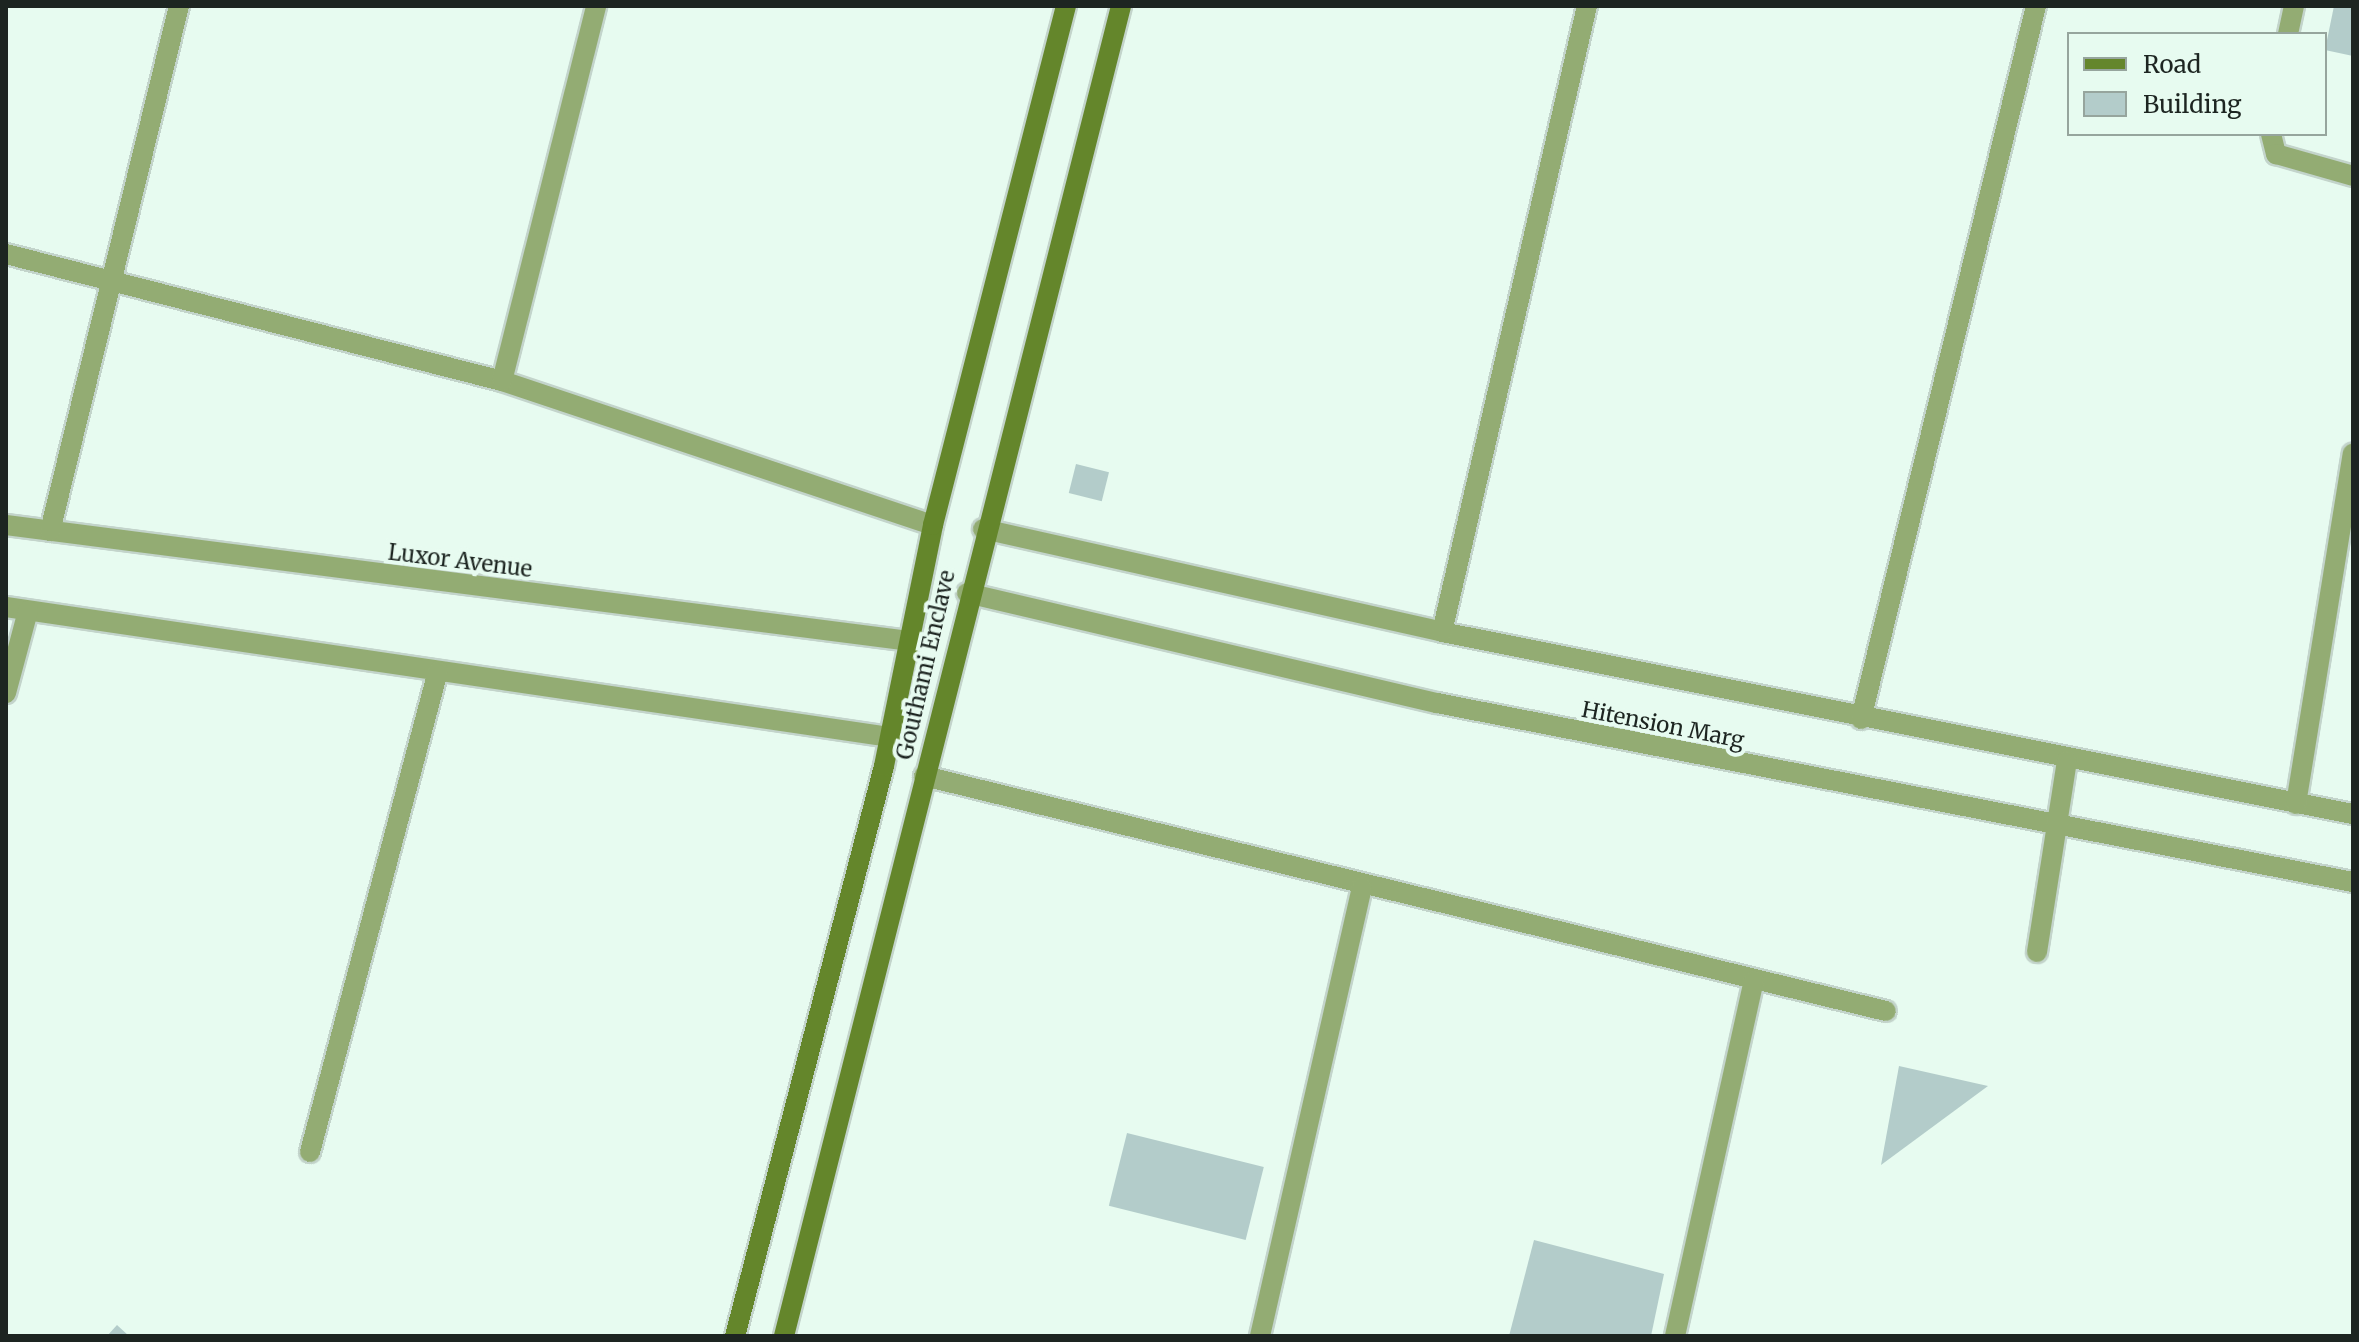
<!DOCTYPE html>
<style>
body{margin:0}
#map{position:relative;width:2359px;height:1342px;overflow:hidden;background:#e7fbf0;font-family:Merriweather,serif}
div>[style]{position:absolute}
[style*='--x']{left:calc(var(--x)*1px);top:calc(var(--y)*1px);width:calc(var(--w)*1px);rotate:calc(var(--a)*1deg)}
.building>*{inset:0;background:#b3ccca;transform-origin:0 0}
.roads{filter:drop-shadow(2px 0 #c3d4cb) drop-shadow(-2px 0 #c3d4cb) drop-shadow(0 2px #c3d4cb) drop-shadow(0 -2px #c3d4cb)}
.street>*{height:20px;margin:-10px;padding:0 10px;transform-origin:10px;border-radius:10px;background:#93ac73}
.secondary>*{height:20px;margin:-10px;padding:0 10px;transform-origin:10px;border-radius:10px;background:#64862b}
span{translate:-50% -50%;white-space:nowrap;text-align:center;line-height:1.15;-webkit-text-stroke:8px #e7fbf0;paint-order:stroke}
.street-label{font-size:22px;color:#1d2521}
.frame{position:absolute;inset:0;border:8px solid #1d2521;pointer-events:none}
.legend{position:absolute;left:2067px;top:32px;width:260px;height:104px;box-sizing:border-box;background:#e7fbf0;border:2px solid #96a59d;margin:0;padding:10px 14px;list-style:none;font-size:24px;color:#1d2521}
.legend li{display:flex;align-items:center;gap:16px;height:40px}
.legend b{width:40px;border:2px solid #96a59d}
</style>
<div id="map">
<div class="building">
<i style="clip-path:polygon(2334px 6px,2353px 6px,2353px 56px,2325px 50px)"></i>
<i style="left:1076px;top:464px;width:34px;height:30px;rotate:14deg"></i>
<i style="clip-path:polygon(1899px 1066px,1988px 1086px,1881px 1165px)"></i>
<i style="left:1127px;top:1133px;width:141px;height:75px;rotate:14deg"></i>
<i style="clip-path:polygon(1534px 1240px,1664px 1274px,1651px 1336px,1509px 1336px)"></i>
<i style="clip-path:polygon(117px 1325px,129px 1336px,107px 1336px)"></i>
</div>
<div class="roads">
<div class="street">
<i style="--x:2288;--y:34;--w:29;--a:-78"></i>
<i style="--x:2271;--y:134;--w:21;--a:76"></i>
<i style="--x:2276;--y:154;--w:80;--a:15.9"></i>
<i style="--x:6;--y:254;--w:512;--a:14.36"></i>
<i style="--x:502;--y:381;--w:454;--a:18.5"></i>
<i style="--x:502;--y:381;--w:387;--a:-75.9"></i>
<i style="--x:6;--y:525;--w:910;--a:7.32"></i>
<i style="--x:983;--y:529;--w:470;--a:12.6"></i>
<i style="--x:1442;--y:632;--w:929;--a:11.3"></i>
<i style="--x:50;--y:531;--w:541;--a:-76.2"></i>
<i style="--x:967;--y:593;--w:483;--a:13.2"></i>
<i style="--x:1437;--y:703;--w:933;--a:11.06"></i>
<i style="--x:6;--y:607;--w:894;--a:8.37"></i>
<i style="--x:1442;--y:632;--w:643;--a:-76.96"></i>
<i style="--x:6;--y:693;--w:85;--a:-75"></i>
<i style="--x:1861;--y:719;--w:734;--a:-76.21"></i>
<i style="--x:924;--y:776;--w:990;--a:13.73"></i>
<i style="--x:2296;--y:804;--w:355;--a:-80.8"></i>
<i style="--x:2037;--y:952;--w:193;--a:-81.1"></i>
<i style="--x:310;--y:1152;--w:497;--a:-75.1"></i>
<i style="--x:1260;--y:1336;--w:460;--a:-77.2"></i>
<i style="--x:1675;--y:1336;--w:364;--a:-77.5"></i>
</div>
<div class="secondary">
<i style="--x:735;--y:1336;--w:589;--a:-75.35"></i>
<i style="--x:884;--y:766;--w:246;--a:-78.5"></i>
<i style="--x:933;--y:525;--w:536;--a:-75.63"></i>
<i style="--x:784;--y:1336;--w:1372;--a:-75.78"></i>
</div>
</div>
<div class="street-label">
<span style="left:460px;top:561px;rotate:7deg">Luxor Avenue</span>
<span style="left:926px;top:665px;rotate:-77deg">Gouthami Enclave</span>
<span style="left:1663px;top:725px;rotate:11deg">Hitension Marg</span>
</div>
<div class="frame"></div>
<ul class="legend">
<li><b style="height:10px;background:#64862b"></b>Road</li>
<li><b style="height:22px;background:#b3ccca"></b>Building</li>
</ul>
</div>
